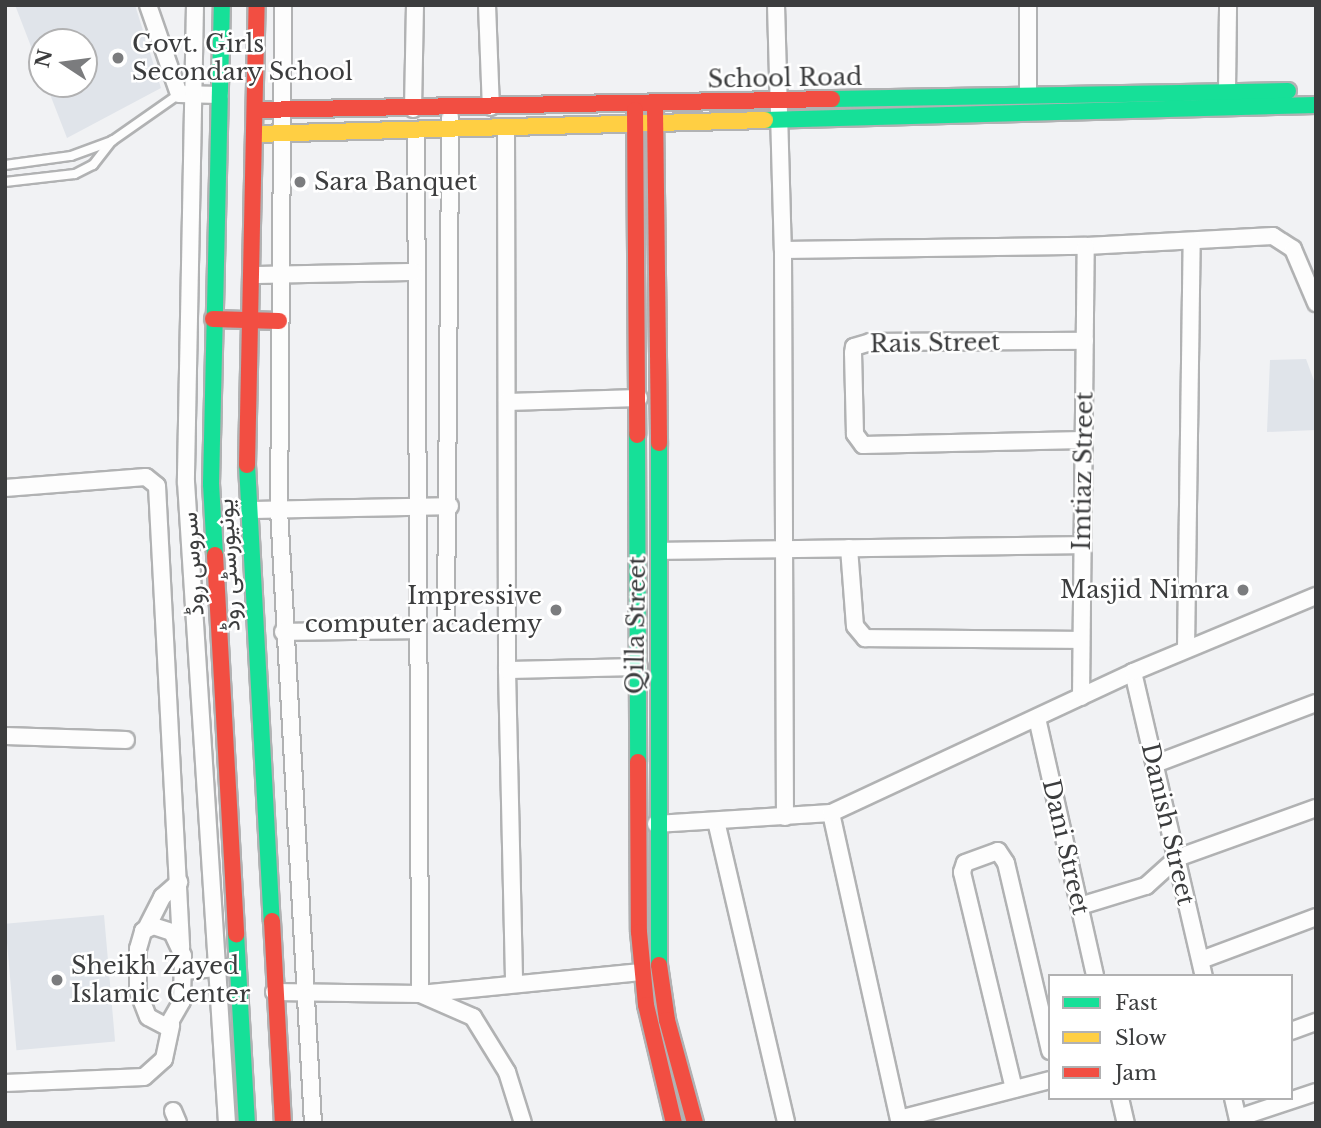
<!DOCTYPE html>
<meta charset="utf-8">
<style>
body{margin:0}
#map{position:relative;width:1321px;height:1128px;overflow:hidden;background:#f1f2f4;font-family:"Libre Baskerville",Vazirmatn,serif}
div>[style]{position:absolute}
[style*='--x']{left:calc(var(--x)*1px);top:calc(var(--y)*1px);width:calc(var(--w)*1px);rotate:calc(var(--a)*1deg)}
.built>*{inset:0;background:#e0e4ea;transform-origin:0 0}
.roads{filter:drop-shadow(2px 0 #b1b2b3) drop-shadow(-2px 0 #b1b2b3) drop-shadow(0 2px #b1b2b3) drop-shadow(0 -2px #b1b2b3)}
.lane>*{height:8px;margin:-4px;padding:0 4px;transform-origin:4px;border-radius:4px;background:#fdfdfd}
.street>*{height:16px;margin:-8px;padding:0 8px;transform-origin:8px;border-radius:8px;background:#fdfdfd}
.fast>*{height:16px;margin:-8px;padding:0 8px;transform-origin:8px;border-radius:8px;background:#16e098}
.slow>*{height:16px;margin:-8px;padding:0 8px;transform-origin:8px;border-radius:8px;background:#ffcf43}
.jam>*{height:16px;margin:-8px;padding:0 8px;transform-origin:8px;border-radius:8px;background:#f24e42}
.dots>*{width:19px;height:19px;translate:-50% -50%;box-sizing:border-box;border:4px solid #fff;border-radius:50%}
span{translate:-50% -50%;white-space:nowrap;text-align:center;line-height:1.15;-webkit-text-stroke:5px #fff;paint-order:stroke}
.poi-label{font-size:24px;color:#3c3d3e}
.left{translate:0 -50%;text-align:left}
.right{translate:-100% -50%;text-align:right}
.street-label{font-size:24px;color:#3c3d3e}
.frame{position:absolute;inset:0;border:7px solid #3c3d3e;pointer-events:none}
.legend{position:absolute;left:1048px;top:974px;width:245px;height:126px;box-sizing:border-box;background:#fff;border:2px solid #b1b1b2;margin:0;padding:9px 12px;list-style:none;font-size:21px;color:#3c3d3e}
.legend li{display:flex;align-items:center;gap:14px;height:35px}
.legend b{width:35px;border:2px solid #b1b1b2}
.north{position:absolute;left:28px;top:28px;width:70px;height:70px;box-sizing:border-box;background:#fff;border:2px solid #b1b1b2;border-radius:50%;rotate:283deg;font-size:19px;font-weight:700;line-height:28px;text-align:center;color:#3c3d3e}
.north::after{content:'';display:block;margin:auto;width:24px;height:32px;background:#7b7c7e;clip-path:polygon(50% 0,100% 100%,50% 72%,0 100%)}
</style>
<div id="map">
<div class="built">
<i style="clip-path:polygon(15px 5px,135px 5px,161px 88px,67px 138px,46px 84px,84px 84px,84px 42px,42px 42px,42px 75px)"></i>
<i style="clip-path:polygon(1306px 359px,1316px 386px,1316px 430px,1267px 432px,1270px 360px)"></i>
<i style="left:104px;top:915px;width:127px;height:99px;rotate:85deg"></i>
</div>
<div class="roads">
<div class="lane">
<i style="--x:5;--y:165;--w:67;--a:-7.8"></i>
<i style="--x:71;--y:156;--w:44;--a:-20.1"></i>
<i style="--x:5;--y:182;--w:70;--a:-6.5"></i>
<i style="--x:75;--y:174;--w:20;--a:-27"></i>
<i style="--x:93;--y:165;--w:31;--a:-52"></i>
<i style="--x:112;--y:141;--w:82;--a:-35"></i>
</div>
<div class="street">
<i style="--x:148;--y:5;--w:94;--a:70.8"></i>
<i style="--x:179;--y:94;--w:41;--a:1.4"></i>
<i style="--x:195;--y:5;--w:477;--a:91.1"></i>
<i style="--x:186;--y:482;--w:642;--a:86.34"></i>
<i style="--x:283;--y:5;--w:505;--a:90.45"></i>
<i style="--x:279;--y:510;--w:614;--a:86.83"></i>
<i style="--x:487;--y:5;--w:102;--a:87.8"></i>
<i style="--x:776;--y:5;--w:245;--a:88.4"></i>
<i style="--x:783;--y:250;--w:567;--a:89.8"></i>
<i style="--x:1227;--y:91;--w:86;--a:-89.3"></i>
<i style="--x:1028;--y:95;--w:90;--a:-90"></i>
<i style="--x:413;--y:109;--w:104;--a:-88.9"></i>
<i style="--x:506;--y:128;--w:542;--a:89.89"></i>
<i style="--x:507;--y:670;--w:314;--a:88.7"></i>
<i style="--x:416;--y:131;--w:863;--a:89.73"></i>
<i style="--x:420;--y:994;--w:58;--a:23.5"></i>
<i style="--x:473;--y:1017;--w:65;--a:58.3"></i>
<i style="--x:507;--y:1072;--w:53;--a:72.6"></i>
<i style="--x:783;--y:250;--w:303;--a:-0.8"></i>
<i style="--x:1086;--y:246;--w:187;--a:-3.1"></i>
<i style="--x:1273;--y:236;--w:24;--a:33"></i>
<i style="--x:1293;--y:249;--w:59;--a:66.9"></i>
<i style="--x:252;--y:275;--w:162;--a:-1.1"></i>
<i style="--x:507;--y:402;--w:132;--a:-1.7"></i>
<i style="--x:1083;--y:440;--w:220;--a:178.7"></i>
<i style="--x:863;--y:445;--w:14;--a:-126"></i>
<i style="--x:855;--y:434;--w:81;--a:-91.4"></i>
<i style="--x:853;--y:353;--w:6;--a:-81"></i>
<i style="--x:854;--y:347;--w:17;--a:-17"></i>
<i style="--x:870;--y:342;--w:215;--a:-0.3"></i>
<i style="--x:5;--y:488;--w:141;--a:-4.5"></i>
<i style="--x:146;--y:477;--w:14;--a:39"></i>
<i style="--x:157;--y:486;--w:462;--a:87"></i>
<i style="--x:248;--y:510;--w:202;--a:-1.1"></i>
<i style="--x:849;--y:548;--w:78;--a:85.6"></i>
<i style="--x:855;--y:626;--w:16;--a:50"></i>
<i style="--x:865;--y:638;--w:216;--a:0.5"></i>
<i style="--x:660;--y:551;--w:422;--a:-0.8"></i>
<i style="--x:446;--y:616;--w:498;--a:-89.5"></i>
<i style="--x:283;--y:632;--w:135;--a:-0.8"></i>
<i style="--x:1186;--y:649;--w:407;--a:-89.2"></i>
<i style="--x:507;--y:670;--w:132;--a:-1.3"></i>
<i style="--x:1133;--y:672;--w:312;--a:76.9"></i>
<i style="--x:1081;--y:697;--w:451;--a:-89.4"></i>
<i style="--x:1037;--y:718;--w:264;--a:77.3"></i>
<i style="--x:5;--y:736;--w:121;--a:1.9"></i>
<i style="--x:1155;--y:764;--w:172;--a:-20.8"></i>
<i style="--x:831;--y:813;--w:318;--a:77.5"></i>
<i style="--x:716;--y:821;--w:310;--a:76.9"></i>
<i style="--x:656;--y:824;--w:175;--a:-3.6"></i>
<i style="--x:831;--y:813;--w:333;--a:-25"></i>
<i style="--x:1133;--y:672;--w:198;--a:-22.6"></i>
<i style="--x:1080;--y:906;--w:69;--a:-16.9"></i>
<i style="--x:1146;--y:886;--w:42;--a:-42.1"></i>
<i style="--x:1177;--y:858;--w:148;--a:-19.8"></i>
<i style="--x:153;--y:926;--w:20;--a:18"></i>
<i style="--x:172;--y:932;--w:26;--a:65"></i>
<i style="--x:183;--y:956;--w:45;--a:91.3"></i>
<i style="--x:182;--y:1001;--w:30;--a:120"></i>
<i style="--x:167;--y:1027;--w:21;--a:-152"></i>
<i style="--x:148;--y:1017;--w:28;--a:-111"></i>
<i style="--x:138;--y:991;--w:42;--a:-90"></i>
<i style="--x:138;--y:949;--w:19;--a:-74"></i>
<i style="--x:143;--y:931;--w:11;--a:-27"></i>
<i style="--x:147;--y:927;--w:34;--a:-63"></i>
<i style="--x:162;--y:897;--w:23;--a:-41"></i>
<i style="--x:1201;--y:960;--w:123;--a:-20.5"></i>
<i style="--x:184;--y:971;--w:43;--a:-5.3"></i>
<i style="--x:274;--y:992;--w:146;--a:0.8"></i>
<i style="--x:420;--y:994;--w:222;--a:-5.7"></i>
<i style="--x:1291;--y:1031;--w:27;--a:-20"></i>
<i style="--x:5;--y:1083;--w:139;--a:-2.5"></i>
<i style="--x:144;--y:1077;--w:27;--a:-42"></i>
<i style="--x:164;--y:1059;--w:35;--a:-78"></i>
<i style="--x:1014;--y:1089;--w:223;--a:-103.5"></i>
<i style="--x:962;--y:872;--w:9;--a:-72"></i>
<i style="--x:965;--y:863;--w:35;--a:-20"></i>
<i style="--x:998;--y:851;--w:14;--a:56"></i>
<i style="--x:1006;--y:863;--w:193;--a:76.8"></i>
<i style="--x:1120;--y:1098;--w:26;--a:77"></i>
<i style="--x:1233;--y:1098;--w:26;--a:77"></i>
<i style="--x:173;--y:1111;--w:13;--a:67"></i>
<i style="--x:1238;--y:1118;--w:82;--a:-18.4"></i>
<i style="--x:899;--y:1119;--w:156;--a:-14.5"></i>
</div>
<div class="fast">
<i style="--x:832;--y:99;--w:456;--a:-1"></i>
<i style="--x:765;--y:120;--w:551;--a:-1.56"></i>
<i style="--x:637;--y:435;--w:327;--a:89.8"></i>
<i style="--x:659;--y:443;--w:522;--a:90"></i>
<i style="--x:247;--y:465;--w:457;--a:86.9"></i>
<i style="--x:215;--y:555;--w:71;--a:-93.2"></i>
<i style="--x:211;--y:484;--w:479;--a:-88.7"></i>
<i style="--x:236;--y:934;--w:189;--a:86.7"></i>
</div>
<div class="slow">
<i style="--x:255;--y:134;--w:510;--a:-1.57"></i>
</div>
<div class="jam">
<i style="--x:655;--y:109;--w:334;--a:89.3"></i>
<i style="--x:255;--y:110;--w:577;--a:-1.09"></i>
<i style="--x:635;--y:110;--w:325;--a:89.6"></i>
<i style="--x:213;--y:319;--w:66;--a:1.7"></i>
<i style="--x:247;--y:465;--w:460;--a:-88.8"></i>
<i style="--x:215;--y:555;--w:380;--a:86.8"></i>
<i style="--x:638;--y:762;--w:170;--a:89.7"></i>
<i style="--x:639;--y:932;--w:73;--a:84.5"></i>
<i style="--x:646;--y:1005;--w:121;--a:76.7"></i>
<i style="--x:272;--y:921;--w:202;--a:86.9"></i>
<i style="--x:659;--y:965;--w:56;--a:81.7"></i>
<i style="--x:667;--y:1020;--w:107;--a:74.8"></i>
</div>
</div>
<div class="dots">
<i style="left:118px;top:58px;background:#7b7c7e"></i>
<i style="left:300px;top:182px;background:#7b7c7e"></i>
<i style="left:1243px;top:590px;background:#7b7c7e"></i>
<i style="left:556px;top:610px;background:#7b7c7e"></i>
<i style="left:57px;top:980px;background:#7b7c7e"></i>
</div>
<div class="poi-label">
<span class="left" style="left:132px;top:58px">Govt. Girls<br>Secondary School</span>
<span class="left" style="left:314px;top:182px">Sara Banquet</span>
<span class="right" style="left:1229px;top:590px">Masjid Nimra</span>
<span class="right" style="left:542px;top:610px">Impressive<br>computer academy</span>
<span class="left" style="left:71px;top:980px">Sheikh Zayed<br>Islamic Center</span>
</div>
<div class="street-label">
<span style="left:785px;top:78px;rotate:-1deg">School Road</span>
<span style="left:935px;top:343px;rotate:-1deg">Rais Street</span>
<span style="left:1083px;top:471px;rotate:-89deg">Imtiaz Street</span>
<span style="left:192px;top:564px;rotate:-94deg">سروس روڈ</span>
<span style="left:228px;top:565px;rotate:-93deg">یونیورسٹی روڈ</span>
<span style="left:636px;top:625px;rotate:-89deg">Qilla Street</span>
<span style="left:1168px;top:824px;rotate:77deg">Danish Street</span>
<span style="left:1066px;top:847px;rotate:77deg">Dani Street</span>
</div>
<div class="frame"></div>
<ul class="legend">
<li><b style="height:9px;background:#16e098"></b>Fast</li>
<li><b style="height:9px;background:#ffcf43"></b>Slow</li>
<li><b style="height:9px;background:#f24e42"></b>Jam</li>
</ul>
<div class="north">N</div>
</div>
